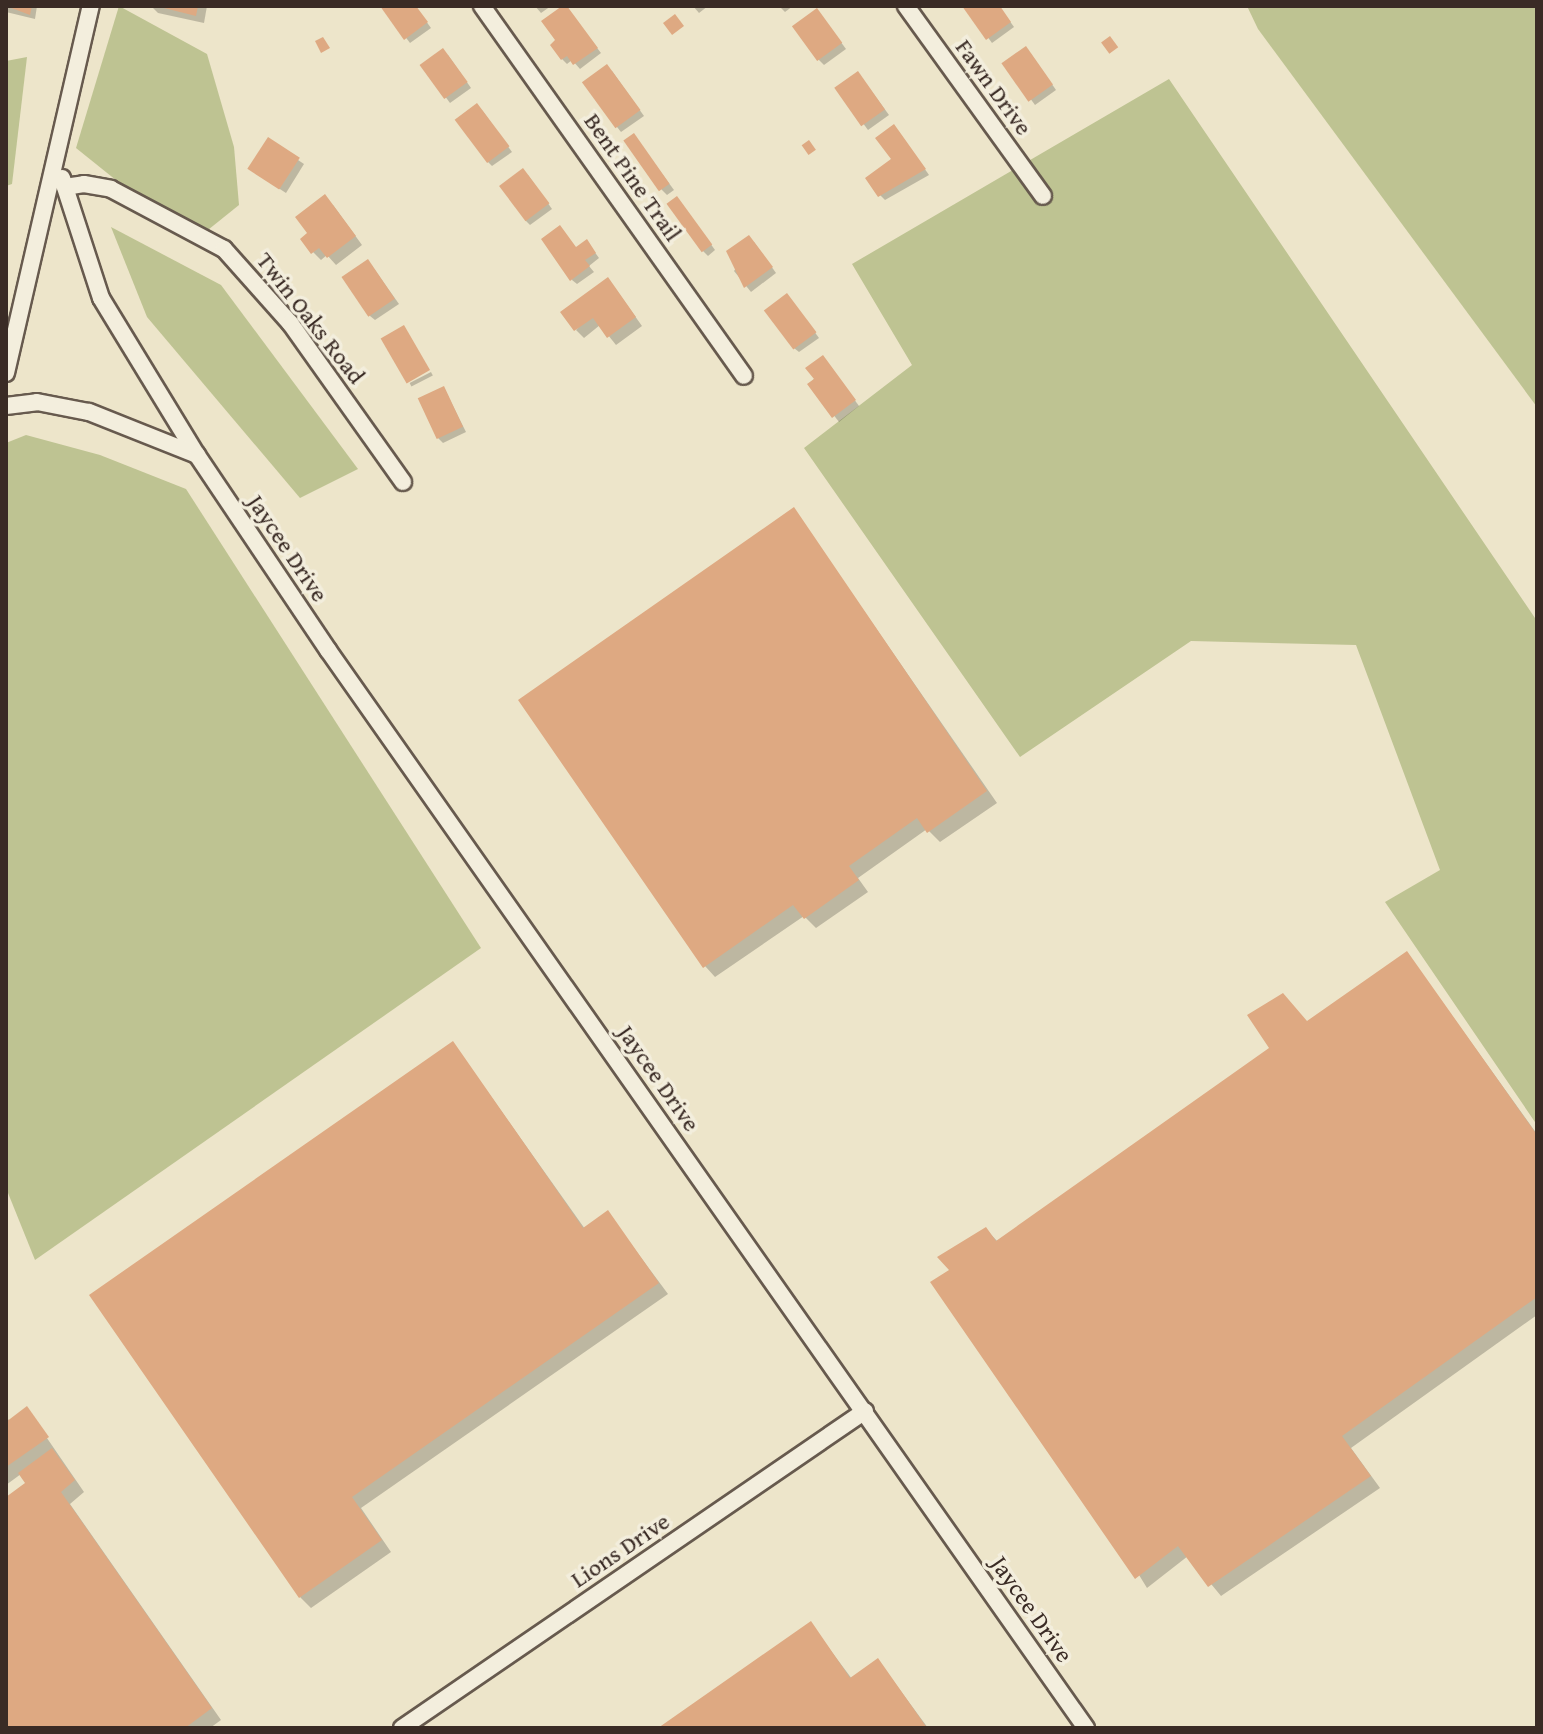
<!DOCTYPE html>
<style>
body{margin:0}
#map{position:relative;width:1543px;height:1734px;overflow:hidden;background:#ede5ca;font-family:"Gentium Book Plus",serif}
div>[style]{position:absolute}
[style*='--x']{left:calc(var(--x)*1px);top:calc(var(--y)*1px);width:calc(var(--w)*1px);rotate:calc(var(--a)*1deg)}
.green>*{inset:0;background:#bec392}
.shadow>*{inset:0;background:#0003;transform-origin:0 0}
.building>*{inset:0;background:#dea982;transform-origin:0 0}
.roads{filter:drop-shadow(2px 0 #675a4e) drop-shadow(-2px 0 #675a4e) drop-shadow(0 2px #675a4e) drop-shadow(0 -2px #675a4e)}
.street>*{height:16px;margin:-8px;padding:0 8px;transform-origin:8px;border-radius:8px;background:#f3eedd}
span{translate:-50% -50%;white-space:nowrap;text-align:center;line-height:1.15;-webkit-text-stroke:7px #f3eedd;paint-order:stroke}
.street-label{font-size:24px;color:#3a2b25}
.frame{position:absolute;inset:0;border:8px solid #3a2b25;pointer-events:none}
</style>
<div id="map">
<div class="green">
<i style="clip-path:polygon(119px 6px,207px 54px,234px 147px,239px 205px,193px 242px,76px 148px)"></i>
<i style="clip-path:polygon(1247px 6px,1537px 6px,1537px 407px,1258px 29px)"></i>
<i style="clip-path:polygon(27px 57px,12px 184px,6px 186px,6px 61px)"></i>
<i style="clip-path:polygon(1169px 79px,1537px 621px,1537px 1125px,1385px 902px,1440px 870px,1356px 645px,1191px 641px,1020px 757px,804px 448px,912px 365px,852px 264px)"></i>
<i style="clip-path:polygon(111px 227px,221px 285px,358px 469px,300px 498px,147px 317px)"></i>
<i style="clip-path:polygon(26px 435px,100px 455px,186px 489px,481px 948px,35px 1260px,6px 1188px,6px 443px)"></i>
</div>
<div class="shadow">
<i style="clip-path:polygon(6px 6px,37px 6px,35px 19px,6px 12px)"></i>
<i style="clip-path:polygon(151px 6px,207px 6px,204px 23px,158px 13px)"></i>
<i style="clip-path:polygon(382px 6px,415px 6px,431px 28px,410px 43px)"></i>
<i style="clip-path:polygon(535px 6px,551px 6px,541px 13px)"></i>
<i style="clip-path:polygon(565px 6px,601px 53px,580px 69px,572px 60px,567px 64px,562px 59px,558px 41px)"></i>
<i style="clip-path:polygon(693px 6px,708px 6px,699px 13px)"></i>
<i style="clip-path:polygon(779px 6px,793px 6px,785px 12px)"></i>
<i style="clip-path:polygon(965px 6px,999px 6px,1014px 27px,992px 43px)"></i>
<i style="clip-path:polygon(821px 15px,846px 49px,824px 65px,819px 60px)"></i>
<i style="clip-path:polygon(1031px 54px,1056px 90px,1035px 105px,1005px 64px)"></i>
<i style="clip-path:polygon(448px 55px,471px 88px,450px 103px,422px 65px)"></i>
<i style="clip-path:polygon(612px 71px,644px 116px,621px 132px,617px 127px)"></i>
<i style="clip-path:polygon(862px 78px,889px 115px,868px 130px,837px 88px)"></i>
<i style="clip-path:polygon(482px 110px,512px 152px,492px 166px,488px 162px)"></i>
<i style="clip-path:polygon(899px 132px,929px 175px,885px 200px,880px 195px)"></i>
<i style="clip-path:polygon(268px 140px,304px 164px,286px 193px,255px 173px)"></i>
<i style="clip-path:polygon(626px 141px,638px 141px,674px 190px,667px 195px,662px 190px)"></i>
<i style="clip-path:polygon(528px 175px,552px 209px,530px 225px,525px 220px)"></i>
<i style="clip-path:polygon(682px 204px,715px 250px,708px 256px,703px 251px)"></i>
<i style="clip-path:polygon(333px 205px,362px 245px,336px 265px,327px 255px,321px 260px,313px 252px)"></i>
<i style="clip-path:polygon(754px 242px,776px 273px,751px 292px,734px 271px)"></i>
<i style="clip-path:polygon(591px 247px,599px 258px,589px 266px,594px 272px,577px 284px,572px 280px,577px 249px)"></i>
<i style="clip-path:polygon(372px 266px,399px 304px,375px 320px,370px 316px)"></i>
<i style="clip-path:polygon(615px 288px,642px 326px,616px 345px,600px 325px,584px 338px,576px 330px)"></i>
<i style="clip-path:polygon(792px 301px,819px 338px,799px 352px,794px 348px)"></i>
<i style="clip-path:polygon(827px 362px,859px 406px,839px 422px,810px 384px)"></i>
<i style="left:431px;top:372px;width:4px;height:24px;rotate:63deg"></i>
<i style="clip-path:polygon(444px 388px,466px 432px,443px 443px,438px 438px)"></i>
<i style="clip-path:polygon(794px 510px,997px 803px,940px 842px,927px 829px,858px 878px,868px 892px,816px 928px,804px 916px,715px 977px,705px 966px)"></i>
<i style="clip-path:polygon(1407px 953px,1537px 1134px,1537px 1315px,1351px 1448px,1380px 1488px,1221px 1596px,1188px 1556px,1147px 1588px,952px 1270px,986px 1229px,998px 1242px)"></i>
<i style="clip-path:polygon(453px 1043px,585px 1229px,608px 1213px,668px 1294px,361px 1508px,391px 1552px,311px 1608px,300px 1597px)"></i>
<i style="clip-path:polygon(27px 1409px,84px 1492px,70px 1504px,221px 1720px,210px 1728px,6px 1728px,6px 1499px,28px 1483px,21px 1474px,6px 1485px,6px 1416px,10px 1422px)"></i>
<i style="clip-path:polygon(811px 1624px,852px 1679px,878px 1660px,928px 1728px,662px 1728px)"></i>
</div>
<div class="building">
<i style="clip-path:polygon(6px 6px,32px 6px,30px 15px)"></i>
<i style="clip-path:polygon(156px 6px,198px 6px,196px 16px)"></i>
<i style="clip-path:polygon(380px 6px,416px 6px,428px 22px,404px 40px)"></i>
<i style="clip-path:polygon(562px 6px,567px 6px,598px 48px,573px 65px,567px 56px,561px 60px,550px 45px,555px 40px,541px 21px)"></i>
<i style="clip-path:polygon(962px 6px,1000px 6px,1011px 22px,986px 40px)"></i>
<i style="left:817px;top:8px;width:43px;height:31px;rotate:54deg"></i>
<i style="left:675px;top:14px;width:15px;height:15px;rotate:53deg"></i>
<i style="left:1110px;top:36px;width:14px;height:11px;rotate:54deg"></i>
<i style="clip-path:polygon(323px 37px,330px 48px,321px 53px,315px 41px)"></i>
<i style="left:1026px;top:46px;width:47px;height:30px;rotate:55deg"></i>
<i style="left:443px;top:48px;width:42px;height:29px;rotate:54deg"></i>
<i style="left:607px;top:64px;width:57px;height:31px;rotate:54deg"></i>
<i style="left:858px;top:71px;width:47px;height:29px;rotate:55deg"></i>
<i style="left:477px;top:103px;width:54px;height:28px;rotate:53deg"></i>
<i style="clip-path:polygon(894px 124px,926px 169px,878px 197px,865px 178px,891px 159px,875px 138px)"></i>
<i style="left:634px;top:133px;width:62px;height:13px;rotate:55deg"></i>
<i style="left:268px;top:137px;width:38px;height:38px;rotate:33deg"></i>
<i style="left:809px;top:140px;width:12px;height:9px;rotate:55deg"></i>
<i style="left:523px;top:168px;width:44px;height:30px;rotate:53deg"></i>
<i style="clip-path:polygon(325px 194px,356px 236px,327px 258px,319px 248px,311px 254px,300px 239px,307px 233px,295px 217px)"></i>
<i style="left:677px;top:196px;width:60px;height:13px;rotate:54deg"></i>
<i style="clip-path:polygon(560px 225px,576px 247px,587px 239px,596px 253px,585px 260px,590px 266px,570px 281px,541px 239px)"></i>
<i style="clip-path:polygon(749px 235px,773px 267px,744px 288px,726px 251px)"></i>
<i style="left:368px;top:259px;width:48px;height:32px;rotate:56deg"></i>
<i style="clip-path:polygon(608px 277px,636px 317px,607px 338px,593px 318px,574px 331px,560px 312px)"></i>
<i style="left:787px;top:293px;width:49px;height:29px;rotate:53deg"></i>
<i style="left:404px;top:325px;width:52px;height:27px;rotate:60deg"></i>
<i style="clip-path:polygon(823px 355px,856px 400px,832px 418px,807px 384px,814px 379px,805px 368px)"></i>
<i style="left:444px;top:386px;width:45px;height:29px;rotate:65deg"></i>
<i style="clip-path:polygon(794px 507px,987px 791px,927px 833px,917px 818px,849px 866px,859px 880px,804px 919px,793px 905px,703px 968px,518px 700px)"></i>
<i style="clip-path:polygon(1407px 951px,1537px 1135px,1537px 1297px,1342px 1436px,1371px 1476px,1208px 1587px,1178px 1546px,1135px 1579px,930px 1282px,949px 1270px,937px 1257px,986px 1227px,996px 1241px,1269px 1048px,1247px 1015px,1283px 993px,1307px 1021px)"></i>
<i style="clip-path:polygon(453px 1041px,583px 1228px,608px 1210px,659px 1283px,352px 1497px,382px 1540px,299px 1598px,89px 1295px)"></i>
<i style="clip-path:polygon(27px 1406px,49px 1437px,6px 1467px,6px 1422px)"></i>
<i style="clip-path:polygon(52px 1448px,75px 1480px,61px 1492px,212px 1708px,185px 1728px,6px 1728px,6px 1497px,25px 1483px,18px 1473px)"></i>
<i style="clip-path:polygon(811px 1621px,850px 1678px,878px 1658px,927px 1728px,658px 1728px)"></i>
</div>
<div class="roads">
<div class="street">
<i style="--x:482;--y:6;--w:453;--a:54.7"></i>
<i style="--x:906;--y:6;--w:234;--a:54.2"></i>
<i style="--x:62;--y:178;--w:126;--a:72"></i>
<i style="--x:101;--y:298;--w:184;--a:58.6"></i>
<i style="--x:65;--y:187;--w:19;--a:-9"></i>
<i style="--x:84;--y:184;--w:27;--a:10"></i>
<i style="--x:111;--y:189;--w:128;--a:28"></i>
<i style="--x:224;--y:249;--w:99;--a:48.3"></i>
<i style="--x:290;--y:323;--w:195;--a:54.6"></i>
<i style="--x:6;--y:373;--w:377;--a:-77"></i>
<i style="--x:6;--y:406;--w:31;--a:-7"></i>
<i style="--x:37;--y:402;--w:53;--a:10.9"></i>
<i style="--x:89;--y:412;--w:116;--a:21.7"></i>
<i style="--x:197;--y:455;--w:235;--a:56.1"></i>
<i style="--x:328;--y:650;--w:1318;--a:54.89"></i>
<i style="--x:402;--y:1728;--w:561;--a:-34.4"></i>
</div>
</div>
<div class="street-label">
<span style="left:994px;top:87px;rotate:54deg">Fawn Drive</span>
<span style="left:633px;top:177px;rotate:55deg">Bent Pine Trail</span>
<span style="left:311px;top:318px;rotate:52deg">Twin Oaks Road</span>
<span style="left:288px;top:548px;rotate:56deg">Jaycee Drive</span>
<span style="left:659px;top:1078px;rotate:55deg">Jaycee Drive</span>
<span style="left:620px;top:1550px;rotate:-34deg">Lions Drive</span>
<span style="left:1032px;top:1609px;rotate:55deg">Jaycee Drive</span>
</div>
<div class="frame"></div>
</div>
